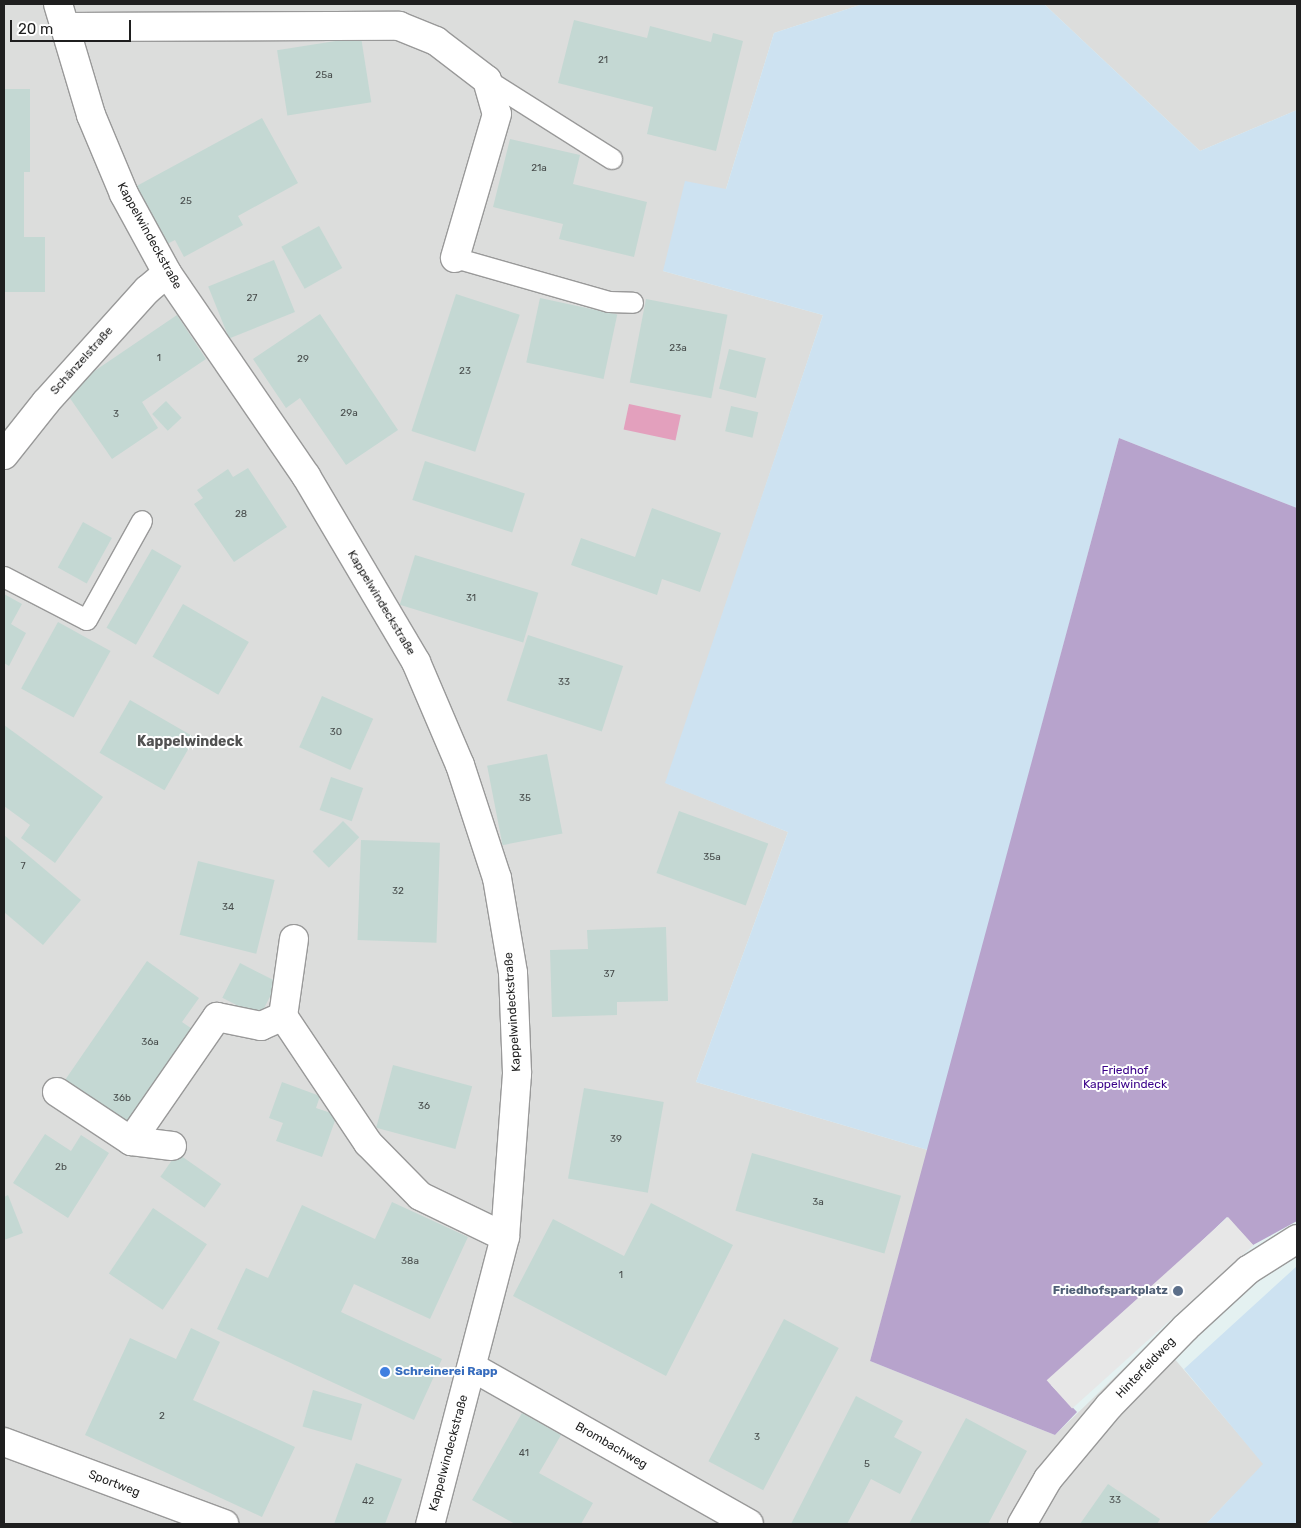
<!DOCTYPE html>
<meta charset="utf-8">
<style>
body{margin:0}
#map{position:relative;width:1301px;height:1528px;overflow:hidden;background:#e4f1f1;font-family:Rubik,sans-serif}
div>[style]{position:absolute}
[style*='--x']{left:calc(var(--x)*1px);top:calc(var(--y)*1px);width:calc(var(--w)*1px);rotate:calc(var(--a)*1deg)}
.residential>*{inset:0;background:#dcdddc}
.farmland>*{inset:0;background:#cde2f1}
.cemetery>*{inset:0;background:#b7a3cc}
.parking>*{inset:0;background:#e7e7e7;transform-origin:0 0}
.water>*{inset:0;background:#e3a0bd;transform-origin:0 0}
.building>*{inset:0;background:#c4d8d3;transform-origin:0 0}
.roads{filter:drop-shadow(1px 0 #999) drop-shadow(-1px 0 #999) drop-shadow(0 1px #999) drop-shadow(0 -1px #999)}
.service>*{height:20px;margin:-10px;padding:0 10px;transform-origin:10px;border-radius:10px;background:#fff}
.minor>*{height:28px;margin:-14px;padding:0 14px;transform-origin:14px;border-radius:14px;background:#fff}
.tertiary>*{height:28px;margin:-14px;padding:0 14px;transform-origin:14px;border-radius:14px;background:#fff}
.dots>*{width:14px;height:14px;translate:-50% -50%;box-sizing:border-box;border:2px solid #fff;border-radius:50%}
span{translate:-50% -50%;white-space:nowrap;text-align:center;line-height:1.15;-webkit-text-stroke:4px #fff;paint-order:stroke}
.number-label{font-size:10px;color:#484d4c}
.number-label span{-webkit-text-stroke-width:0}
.street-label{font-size:12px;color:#1f1f1f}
.park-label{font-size:12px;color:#3a0189}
.service-label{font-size:12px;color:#4e5e75;font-weight:700}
.right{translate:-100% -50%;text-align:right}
.shop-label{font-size:12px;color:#366cbe;font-weight:700}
.left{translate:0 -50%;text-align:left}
.neighbourhood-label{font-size:14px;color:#525252;font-weight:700}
.frame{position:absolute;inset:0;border:5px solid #1f1f1f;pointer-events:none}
.scale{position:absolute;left:10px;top:20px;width:121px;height:22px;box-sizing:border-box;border:2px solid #1f1f1f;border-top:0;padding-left:6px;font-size:15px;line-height:18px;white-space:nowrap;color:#1f1f1f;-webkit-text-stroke:4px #fff;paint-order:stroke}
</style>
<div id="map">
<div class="residential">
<i style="clip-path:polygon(4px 4px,863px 4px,774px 33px,726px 189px,663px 271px,823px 315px,666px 783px,788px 832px,696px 1082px,928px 1150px,870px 1361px,1055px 1435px,1156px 1337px,1264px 1464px,1206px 1524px,4px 1524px)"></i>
<i style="clip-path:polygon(1044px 4px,1297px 4px,1297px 110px,1200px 151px)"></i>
</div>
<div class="farmland">
<i style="clip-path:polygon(863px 4px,1044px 4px,1200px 151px,1297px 110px,1297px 508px,1119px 438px,928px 1150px,696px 1082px,788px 832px,665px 783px,823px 315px,663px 271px,685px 181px,726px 189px,774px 33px)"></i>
<i style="clip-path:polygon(1297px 1266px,1297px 1524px,1206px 1524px,1263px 1464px,1184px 1369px)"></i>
</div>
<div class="cemetery">
<i style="clip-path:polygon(1119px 438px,1297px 508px,1297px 1221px,1253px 1245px,1227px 1217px,1051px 1385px,1077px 1412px,1055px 1435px,870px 1361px)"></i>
</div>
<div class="parking">
<i style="left:1228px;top:1217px;width:38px;height:244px;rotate:48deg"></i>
</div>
<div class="water">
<i style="left:629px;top:404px;width:53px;height:26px;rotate:12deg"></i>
</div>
<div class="building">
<i style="clip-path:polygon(574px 20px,647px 38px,650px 26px,711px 42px,713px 33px,743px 41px,716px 151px,647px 134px,653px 107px,558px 83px)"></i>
<i style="left:361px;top:37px;width:66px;height:85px;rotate:81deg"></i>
<i style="clip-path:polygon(4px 89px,30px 89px,30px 172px,24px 172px,24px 237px,45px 237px,45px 292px,4px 292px)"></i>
<i style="clip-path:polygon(262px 118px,298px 183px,238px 216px,243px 225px,184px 257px,175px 240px,165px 245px,133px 188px)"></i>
<i style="clip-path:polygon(510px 139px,580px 155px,573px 184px,647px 202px,634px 257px,559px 239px,563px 224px,493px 207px)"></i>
<i style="left:319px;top:226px;width:48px;height:43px;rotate:61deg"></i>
<i style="left:274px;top:260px;width:56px;height:71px;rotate:68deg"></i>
<i style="left:456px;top:294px;width:67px;height:144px;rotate:18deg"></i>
<i style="left:540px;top:298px;width:79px;height:66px;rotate:12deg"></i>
<i style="left:646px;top:299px;width:83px;height:85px;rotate:11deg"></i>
<i style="clip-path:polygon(320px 314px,398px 430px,346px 465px,300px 398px,286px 408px,253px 359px)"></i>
<i style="clip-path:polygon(177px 315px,206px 359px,142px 402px,158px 428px,112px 459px,65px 391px)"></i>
<i style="left:729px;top:349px;width:38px;height:41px;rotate:14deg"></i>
<i style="left:166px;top:401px;width:23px;height:19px;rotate:47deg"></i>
<i style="left:731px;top:406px;width:28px;height:26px;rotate:13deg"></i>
<i style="left:425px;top:461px;width:105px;height:41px;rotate:18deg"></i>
<i style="clip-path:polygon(248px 468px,287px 527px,234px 562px,194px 504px,203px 498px,197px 490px,228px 469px,233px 477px)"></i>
<i style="clip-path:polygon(652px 508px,721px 533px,700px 592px,662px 579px,657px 595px,571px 565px,581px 538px,635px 557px)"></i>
<i style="left:83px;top:522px;width:33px;height:52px;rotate:29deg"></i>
<i style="left:152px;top:549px;width:34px;height:91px;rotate:30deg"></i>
<i style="left:415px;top:555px;width:129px;height:52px;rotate:17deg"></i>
<i style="clip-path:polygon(4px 594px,22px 604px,11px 624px,26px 633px,9px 666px,4px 663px)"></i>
<i style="left:183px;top:604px;width:76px;height:61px;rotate:30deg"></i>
<i style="left:58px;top:622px;width:60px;height:76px;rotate:29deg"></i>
<i style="left:528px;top:635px;width:100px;height:69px;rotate:18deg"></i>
<i style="left:322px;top:696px;width:56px;height:56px;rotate:24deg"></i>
<i style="left:130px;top:700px;width:75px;height:61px;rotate:30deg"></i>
<i style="clip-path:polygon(4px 725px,103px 797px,55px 863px,21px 838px,30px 825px,4px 806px)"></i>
<i style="left:547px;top:754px;width:81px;height:61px;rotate:79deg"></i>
<i style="left:331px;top:777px;width:34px;height:35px;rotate:19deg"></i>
<i style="left:679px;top:811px;width:95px;height:66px;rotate:20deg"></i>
<i style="left:343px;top:821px;width:23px;height:43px;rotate:45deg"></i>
<i style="clip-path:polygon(4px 835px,81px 900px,43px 945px,4px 912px)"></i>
<i style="left:361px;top:840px;width:79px;height:100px;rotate:2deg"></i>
<i style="left:198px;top:861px;width:79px;height:76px;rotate:14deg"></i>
<i style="clip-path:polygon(666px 927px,668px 1001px,617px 1002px,617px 1015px,552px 1017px,550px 950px,588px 949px,587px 930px)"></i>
<i style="clip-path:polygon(147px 961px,199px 998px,182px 1022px,198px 1033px,131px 1130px,63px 1083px)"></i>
<i style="left:240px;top:963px;width:42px;height:39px;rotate:27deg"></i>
<i style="left:393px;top:1065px;width:82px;height:65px;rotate:15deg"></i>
<i style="clip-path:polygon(282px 1082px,320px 1096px,316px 1108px,337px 1115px,322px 1157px,276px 1141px,283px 1123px,269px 1118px)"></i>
<i style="left:584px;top:1088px;width:81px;height:92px;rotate:10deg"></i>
<i style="clip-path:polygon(45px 1134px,71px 1151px,81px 1135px,109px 1153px,68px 1218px,13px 1183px)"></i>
<i style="left:177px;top:1153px;width:54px;height:29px;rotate:35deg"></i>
<i style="left:752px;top:1153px;width:155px;height:60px;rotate:16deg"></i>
<i style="clip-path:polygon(8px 1195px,23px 1233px,4px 1240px,4px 1197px)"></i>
<i style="clip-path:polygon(392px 1202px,468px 1237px,430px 1319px,354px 1284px,341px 1312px,442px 1359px,414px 1420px,217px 1329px,246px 1268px,268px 1278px,302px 1205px,375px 1239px)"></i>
<i style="clip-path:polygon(651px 1203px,733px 1245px,666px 1376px,513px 1296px,553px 1219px,624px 1256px)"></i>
<i style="left:153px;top:1208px;width:65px;height:79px;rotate:34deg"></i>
<i style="left:784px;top:1319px;width:62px;height:161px;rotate:28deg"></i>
<i style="clip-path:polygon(191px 1328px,220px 1342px,193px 1400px,295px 1447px,262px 1517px,85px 1435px,130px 1338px,176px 1359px)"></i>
<i style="left:313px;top:1390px;width:51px;height:38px;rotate:16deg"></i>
<i style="clip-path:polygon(856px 1396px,903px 1421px,894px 1437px,922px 1452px,900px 1494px,871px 1479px,847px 1524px,791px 1524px)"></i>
<i style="clip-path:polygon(522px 1413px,561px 1435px,539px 1473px,593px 1503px,581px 1524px,515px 1524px,472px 1500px)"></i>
<i style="clip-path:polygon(966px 1418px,1027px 1451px,988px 1524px,909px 1524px)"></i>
<i style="clip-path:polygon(356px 1463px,402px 1479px,385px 1524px,334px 1524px)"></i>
<i style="clip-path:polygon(1108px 1484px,1160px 1519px,1157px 1524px,1080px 1524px)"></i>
</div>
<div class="roads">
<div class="service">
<i style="--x:487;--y:80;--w:148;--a:32.3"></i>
<i style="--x:455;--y:258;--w:160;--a:15.9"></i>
<i style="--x:609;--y:302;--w:24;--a:2"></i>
<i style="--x:4;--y:577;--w:93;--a:27.4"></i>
<i style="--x:87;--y:620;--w:113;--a:-60.9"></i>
</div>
<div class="minor">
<i style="--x:65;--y:27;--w:334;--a:-0.2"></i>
<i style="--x:399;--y:26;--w:40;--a:22"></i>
<i style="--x:436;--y:41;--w:64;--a:37.4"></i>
<i style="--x:487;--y:80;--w:35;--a:74"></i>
<i style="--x:497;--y:114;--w:150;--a:106.3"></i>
<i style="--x:4;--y:455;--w:68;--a:-51.6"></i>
<i style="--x:46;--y:402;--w:151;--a:-48"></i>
<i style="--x:147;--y:290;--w:26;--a:-40"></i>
<i style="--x:294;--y:939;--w:78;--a:98.1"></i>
<i style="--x:283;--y:1016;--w:153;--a:56.2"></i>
<i style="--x:368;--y:1143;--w:74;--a:45.5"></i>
<i style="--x:420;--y:1196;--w:94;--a:25.8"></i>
<i style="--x:57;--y:1092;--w:89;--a:33.5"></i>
<i style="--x:172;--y:1146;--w:41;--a:-173"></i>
<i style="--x:131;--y:1141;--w:151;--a:-55.3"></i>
<i style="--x:217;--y:1017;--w:45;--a:11.6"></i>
<i style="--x:261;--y:1026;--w:24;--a:-24"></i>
<i style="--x:472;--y:1367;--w:318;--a:29.5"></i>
<i style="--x:4;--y:1442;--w:235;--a:20.4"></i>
<i style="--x:1022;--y:1524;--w:52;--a:-60"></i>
<i style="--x:1048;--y:1479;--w:95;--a:-50.1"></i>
<i style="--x:1109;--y:1406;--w:109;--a:-45.7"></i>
<i style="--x:1185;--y:1328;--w:86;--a:-42.6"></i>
<i style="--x:1248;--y:1270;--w:58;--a:-32.3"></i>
</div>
<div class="tertiary">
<i style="--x:58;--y:4;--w:116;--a:73.4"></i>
<i style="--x:91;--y:115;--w:86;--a:67.3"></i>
<i style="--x:124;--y:194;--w:90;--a:61.4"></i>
<i style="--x:167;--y:273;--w:246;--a:55.6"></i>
<i style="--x:306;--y:476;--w:216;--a:59.4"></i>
<i style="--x:416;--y:662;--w:112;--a:66.9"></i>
<i style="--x:460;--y:765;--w:119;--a:71.9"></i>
<i style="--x:497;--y:878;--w:96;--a:80.4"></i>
<i style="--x:513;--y:973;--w:101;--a:87.7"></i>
<i style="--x:517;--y:1074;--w:163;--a:94.2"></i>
<i style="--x:505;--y:1237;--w:297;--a:104.6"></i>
</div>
</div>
<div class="dots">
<i style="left:1178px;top:1291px;background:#5c6f8a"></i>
<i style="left:385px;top:1372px;background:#3f7fe0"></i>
</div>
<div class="number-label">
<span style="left:603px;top:61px">21</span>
<span style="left:324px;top:76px">25a</span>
<span style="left:539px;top:169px">21a</span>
<span style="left:186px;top:202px">25</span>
<span style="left:252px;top:299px">27</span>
<span style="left:678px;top:349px">23a</span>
<span style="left:159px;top:359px">1</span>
<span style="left:303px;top:360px">29</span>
<span style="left:465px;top:372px">23</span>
<span style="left:349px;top:414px">29a</span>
<span style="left:116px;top:415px">3</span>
<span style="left:241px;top:515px">28</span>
<span style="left:471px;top:599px">31</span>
<span style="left:564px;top:683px">33</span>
<span style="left:336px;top:733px">30</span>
<span style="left:525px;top:799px">35</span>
<span style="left:712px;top:858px">35a</span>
<span style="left:23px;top:867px">7</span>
<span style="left:398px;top:892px">32</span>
<span style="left:228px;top:908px">34</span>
<span style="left:609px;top:975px">37</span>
<span style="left:150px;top:1043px">36a</span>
<span style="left:122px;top:1099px">36b</span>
<span style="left:424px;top:1107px">36</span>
<span style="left:616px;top:1140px">39</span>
<span style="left:61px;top:1168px">2b</span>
<span style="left:818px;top:1203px">3a</span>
<span style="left:410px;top:1262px">38a</span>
<span style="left:621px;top:1276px">1</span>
<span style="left:162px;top:1417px">2</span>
<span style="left:757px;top:1438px">3</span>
<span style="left:524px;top:1454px">41</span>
<span style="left:867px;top:1465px">5</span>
<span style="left:1115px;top:1501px">33</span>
<span style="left:368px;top:1502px">42</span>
</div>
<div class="street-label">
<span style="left:149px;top:236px;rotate:61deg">Kappelwindeckstraße</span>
<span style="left:82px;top:361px;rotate:-48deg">Schänzelstraße</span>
<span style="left:381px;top:603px;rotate:59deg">Kappelwindeckstraße</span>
<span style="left:513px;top:1012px;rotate:-94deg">Kappelwindeckstraße</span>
<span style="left:1146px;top:1368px;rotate:-46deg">Hinterfeldweg</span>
<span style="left:611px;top:1446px;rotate:30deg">Brombachweg</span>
<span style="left:449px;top:1453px;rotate:-75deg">Kappelwindeckstraße</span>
<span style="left:114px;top:1484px;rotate:21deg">Sportweg</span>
</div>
<div class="park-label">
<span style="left:1125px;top:1078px">Friedhof<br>Kappelwindeck</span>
</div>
<div class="service-label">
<span class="right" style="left:1168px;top:1291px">Friedhofsparkplatz</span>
</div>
<div class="shop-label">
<span class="left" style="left:395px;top:1372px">Schreinerei Rapp</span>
</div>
<div class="neighbourhood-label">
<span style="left:190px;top:742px">Kappelwindeck</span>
</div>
<div class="frame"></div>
<div class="scale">20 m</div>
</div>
